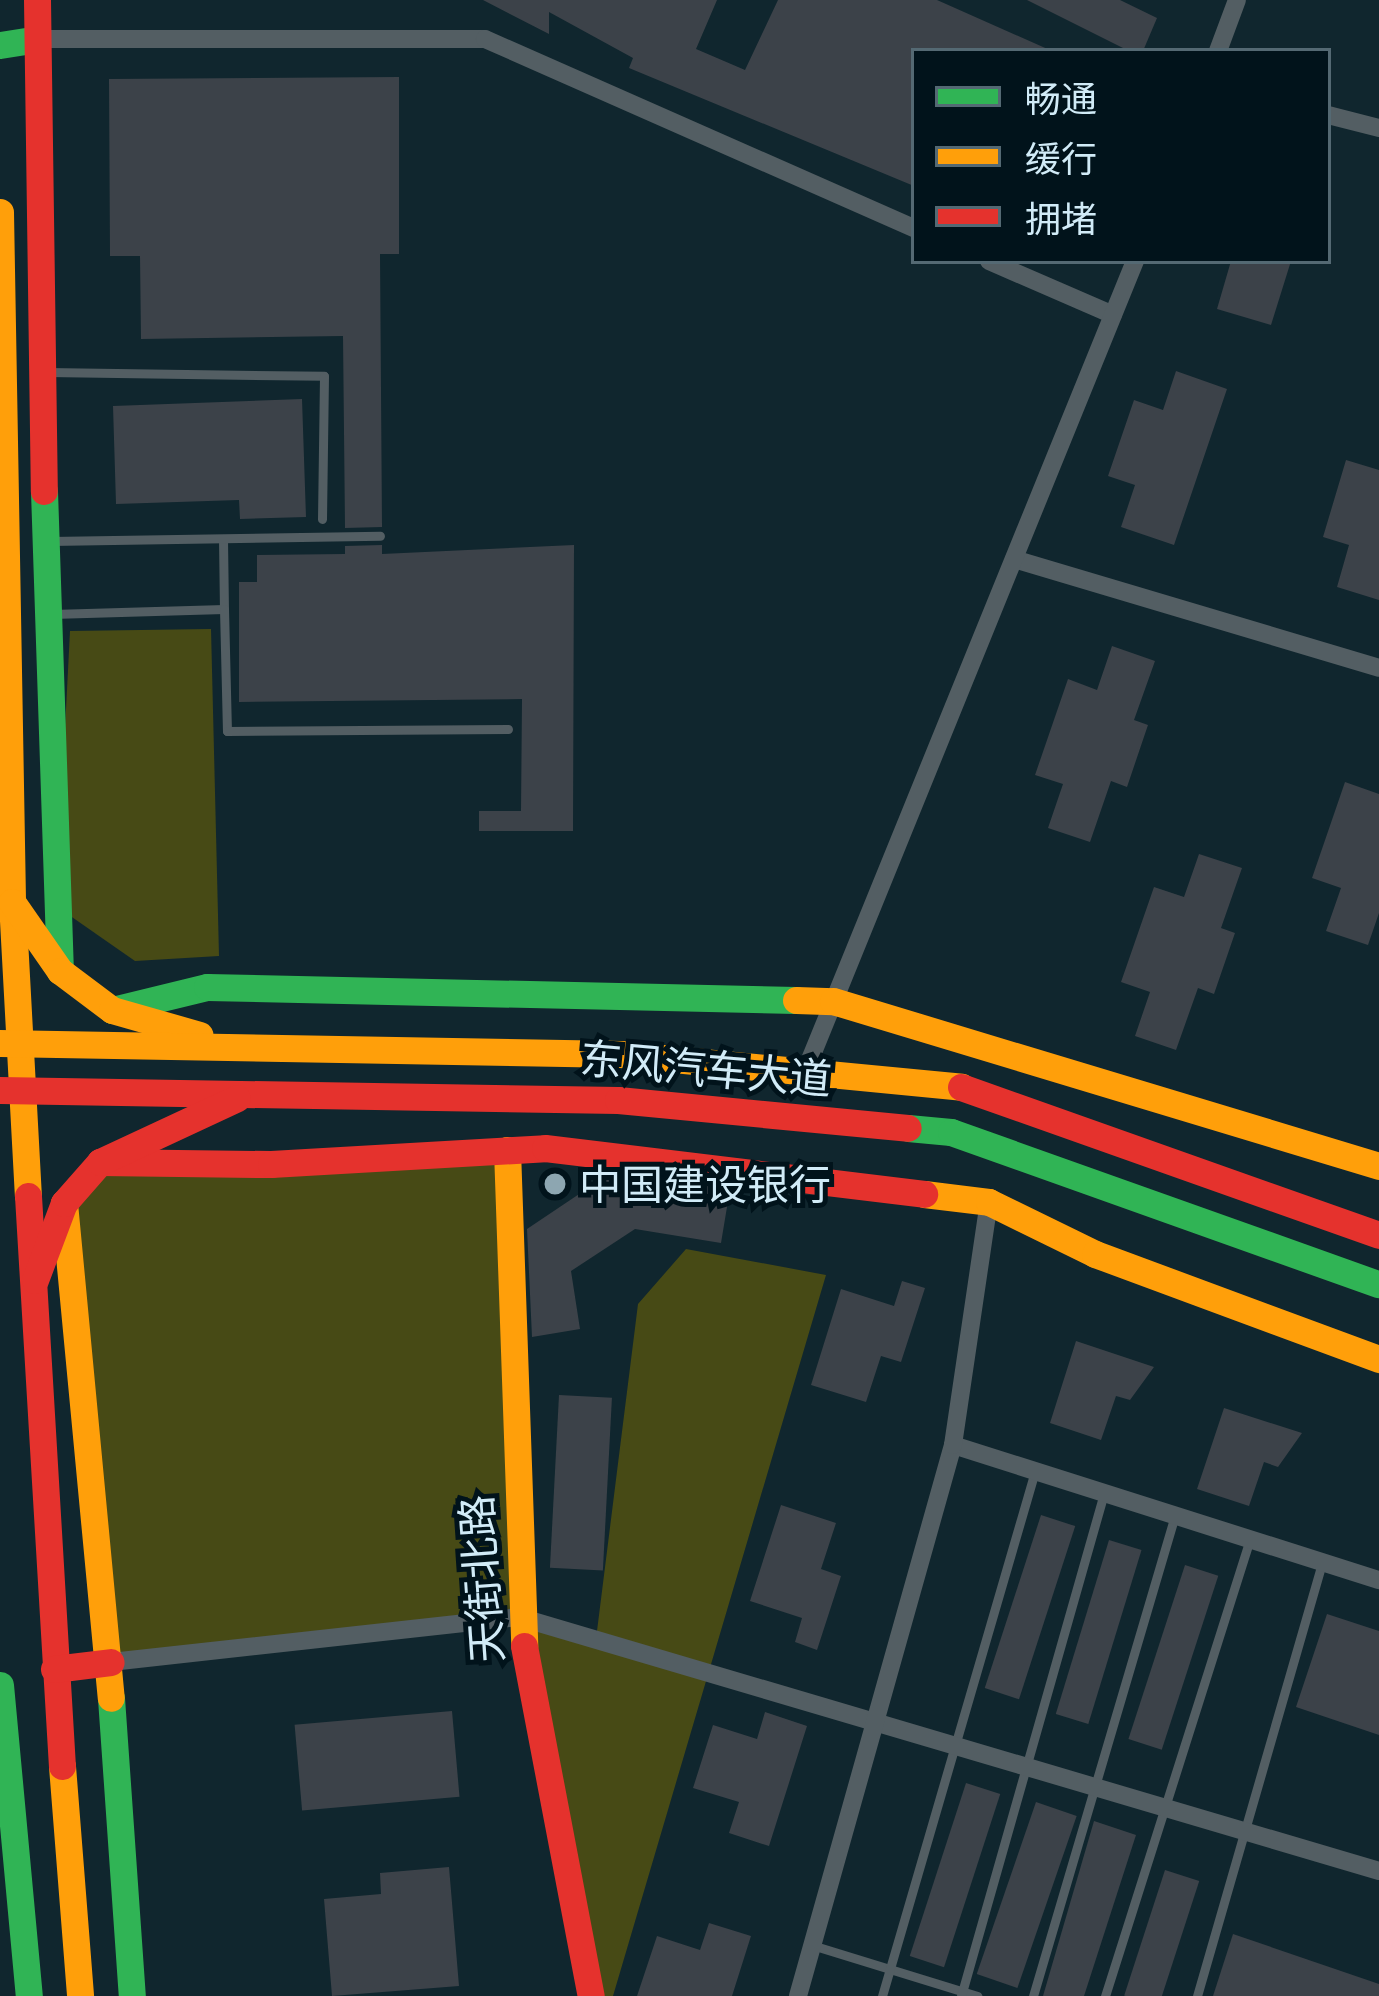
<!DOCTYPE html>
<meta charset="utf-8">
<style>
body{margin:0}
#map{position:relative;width:1379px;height:1996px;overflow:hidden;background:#10262e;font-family:"PT Serif","Noto Sans SC",serif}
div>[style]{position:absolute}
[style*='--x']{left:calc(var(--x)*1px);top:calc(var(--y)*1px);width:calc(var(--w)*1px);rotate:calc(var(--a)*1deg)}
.green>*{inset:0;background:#474a15}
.building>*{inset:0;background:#3c4249;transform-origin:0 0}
.lane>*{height:9px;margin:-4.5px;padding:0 4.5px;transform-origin:4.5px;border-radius:4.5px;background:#535e63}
.street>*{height:18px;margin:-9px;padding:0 9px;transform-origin:9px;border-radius:9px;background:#535e63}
.fast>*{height:27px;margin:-13.5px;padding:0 13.5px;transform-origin:13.5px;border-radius:13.5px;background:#30b455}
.slow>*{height:27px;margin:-13.5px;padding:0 13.5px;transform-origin:13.5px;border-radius:13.5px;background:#ff9f0a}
.jam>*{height:27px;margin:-13.5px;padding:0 13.5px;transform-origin:13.5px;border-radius:13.5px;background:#e5322d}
.dots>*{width:33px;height:33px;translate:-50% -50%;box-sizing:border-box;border:6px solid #01131b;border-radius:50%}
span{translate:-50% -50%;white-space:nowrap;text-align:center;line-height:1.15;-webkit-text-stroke:10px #01131b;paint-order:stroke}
.street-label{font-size:42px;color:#d1ebf7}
.poi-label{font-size:42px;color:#d1ebf7}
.left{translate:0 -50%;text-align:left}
.legend{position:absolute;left:911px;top:48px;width:420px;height:216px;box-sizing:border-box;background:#01131b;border:3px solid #546973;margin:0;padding:15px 21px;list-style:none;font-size:36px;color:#d1ebf7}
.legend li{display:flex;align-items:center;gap:24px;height:60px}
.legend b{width:60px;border:3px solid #546973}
</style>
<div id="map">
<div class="green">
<i style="clip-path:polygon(211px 629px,219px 956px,135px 961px,56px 906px,70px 631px)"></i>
<i style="clip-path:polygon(507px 1150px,519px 1616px,596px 1639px,638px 1304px,686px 1249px,826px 1275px,613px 1996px,591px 1996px,518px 1617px,111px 1662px,64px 1203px,100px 1162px)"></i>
</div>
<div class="building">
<i style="clip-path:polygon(483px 0,717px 0,696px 49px,745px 70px,778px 0,937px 0,1052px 51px,914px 51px,914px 186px,629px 68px,633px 58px,549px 12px,549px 34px)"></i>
<i style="clip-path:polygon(1027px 0,1120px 0,1157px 18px,1143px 51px,1129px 51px)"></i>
<i style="clip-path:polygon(399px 77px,399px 254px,380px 254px,382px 527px,345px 528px,343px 336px,141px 339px,140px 256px,110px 256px,109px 79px)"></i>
<i style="clip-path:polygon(1231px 261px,1291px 261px,1271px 325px,1217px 309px)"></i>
<i style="clip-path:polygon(1176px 371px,1227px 389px,1174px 545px,1121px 527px,1135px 485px,1108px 476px,1134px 400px,1163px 410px)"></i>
<i style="clip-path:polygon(302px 399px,306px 517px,240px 519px,239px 500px,116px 504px,113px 406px)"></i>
<i style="clip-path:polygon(1346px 460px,1379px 470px,1379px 600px,1337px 587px,1349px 545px,1323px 537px)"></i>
<i style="clip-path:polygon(382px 545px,382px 554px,574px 545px,573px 831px,479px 831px,479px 811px,521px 811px,522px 699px,239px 702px,239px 582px,257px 582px,257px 555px,345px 554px,345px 546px)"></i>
<i style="clip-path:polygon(1112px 646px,1155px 661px,1134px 720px,1148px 725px,1127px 787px,1111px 781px,1090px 842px,1048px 828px,1063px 784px,1035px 775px,1068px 679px,1097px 690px)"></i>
<i style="clip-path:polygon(1345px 782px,1379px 794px,1379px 913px,1368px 945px,1326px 931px,1341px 888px,1312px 878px)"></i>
<i style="clip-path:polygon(1199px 854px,1242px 868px,1221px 928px,1235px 933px,1214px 994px,1198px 988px,1176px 1050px,1135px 1036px,1150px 992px,1121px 982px,1154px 887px,1184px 897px)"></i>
<i style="clip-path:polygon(609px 1174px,730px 1189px,721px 1243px,635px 1229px,571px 1271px,580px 1329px,532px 1337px,527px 1229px)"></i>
<i style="clip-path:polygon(902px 1281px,925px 1288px,901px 1362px,881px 1356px,866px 1402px,811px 1385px,841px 1289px,894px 1306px)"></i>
<i style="clip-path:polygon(1076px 1341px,1154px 1367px,1130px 1400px,1116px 1396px,1101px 1440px,1050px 1423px)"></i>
<i style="left:559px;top:1395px;width:53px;height:173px;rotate:3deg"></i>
<i style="clip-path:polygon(1224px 1408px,1302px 1433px,1278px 1467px,1264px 1462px,1249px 1506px,1197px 1489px)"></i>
<i style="clip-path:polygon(781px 1505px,836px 1523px,821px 1569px,841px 1576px,817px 1650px,795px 1642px,802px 1618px,750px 1601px)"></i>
<i style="left:1041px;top:1515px;width:36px;height:182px;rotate:18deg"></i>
<i style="left:1109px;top:1540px;width:34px;height:182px;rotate:17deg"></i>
<i style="left:1185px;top:1565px;width:35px;height:183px;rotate:18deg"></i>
<i style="clip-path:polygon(1327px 1614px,1379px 1631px,1379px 1735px,1296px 1707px)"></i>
<i style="left:452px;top:1711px;width:86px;height:158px;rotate:85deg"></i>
<i style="clip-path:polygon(765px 1712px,807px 1726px,769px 1846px,729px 1833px,739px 1802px,693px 1788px,713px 1725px,757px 1739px)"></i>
<i style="left:966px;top:1783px;width:36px;height:182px;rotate:18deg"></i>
<i style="left:1036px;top:1802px;width:43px;height:182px;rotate:19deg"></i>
<i style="clip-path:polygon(1094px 1821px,1136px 1835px,1084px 1996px,1043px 1996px)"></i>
<i style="clip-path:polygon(449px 1867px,459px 1986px,332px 1996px,324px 1899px,381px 1894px,380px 1873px)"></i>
<i style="left:1165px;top:1870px;width:36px;height:132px;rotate:18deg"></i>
<i style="clip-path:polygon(709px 1923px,751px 1936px,732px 1996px,637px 1996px,657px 1936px,700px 1950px)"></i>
<i style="clip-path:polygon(1233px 1934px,1379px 1984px,1379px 1996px,1213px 1996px)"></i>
</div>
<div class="lane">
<i style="--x:47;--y:372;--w:277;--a:0.8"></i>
<i style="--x:324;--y:376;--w:143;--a:90.8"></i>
<i style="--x:223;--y:539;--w:70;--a:89.2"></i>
<i style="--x:50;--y:541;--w:330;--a:-0.9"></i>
<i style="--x:52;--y:614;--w:172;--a:-1.7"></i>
<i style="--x:224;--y:609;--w:122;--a:88.6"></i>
<i style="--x:227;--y:731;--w:281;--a:-0.4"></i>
<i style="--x:815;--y:1946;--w:170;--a:17.1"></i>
<i style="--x:882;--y:1996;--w:547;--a:-73.75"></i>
<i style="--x:961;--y:1996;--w:523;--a:-74.13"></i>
<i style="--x:1033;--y:1996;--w:502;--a:-73.55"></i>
<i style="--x:1105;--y:1996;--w:479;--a:-72.4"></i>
<i style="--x:1197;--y:1996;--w:452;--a:-73.9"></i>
</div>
<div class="street">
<i style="--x:37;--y:39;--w:448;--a:0"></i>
<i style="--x:485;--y:39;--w:469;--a:23.8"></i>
<i style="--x:1218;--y:51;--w:54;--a:-69.6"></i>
<i style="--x:1328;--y:115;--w:53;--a:14.3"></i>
<i style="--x:989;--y:261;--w:135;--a:23.5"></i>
<i style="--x:1014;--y:559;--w:381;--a:16.6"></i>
<i style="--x:805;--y:1072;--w:876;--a:-67.86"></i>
<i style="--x:953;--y:1445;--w:447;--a:17.6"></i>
<i style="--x:111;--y:1662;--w:410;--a:-6.3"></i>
<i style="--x:519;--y:1617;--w:897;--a:16.45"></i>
<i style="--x:798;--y:1996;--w:572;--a:-74.29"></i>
<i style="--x:953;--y:1445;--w:246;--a:-81.6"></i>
</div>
<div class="fast">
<i style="--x:0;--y:45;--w:37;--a:-9"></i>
<i style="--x:44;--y:491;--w:480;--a:88.1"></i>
<i style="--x:112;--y:1010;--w:98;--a:-13.6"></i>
<i style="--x:207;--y:987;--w:589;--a:1.26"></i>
<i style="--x:908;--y:1128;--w:43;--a:5.3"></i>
<i style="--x:951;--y:1132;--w:454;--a:19.6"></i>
<i style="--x:0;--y:1685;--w:312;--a:84.7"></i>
<i style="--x:111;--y:1698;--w:299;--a:86"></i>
</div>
<div class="slow">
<i style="--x:0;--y:212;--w:690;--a:89"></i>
<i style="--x:12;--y:902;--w:294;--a:86.9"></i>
<i style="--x:12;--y:902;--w:84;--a:55.2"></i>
<i style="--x:60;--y:971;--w:65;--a:36.9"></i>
<i style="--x:112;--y:1010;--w:91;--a:15.9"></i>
<i style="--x:796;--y:1000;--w:37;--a:2"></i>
<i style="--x:833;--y:1001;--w:570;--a:16.81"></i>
<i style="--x:0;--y:1043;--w:621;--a:1.01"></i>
<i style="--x:621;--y:1054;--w:342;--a:5.5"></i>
<i style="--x:507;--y:1150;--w:496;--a:88"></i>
<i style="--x:924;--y:1194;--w:65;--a:7"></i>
<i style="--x:989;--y:1202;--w:118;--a:26.1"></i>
<i style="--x:1095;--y:1254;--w:303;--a:20.3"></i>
<i style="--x:64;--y:1203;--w:497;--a:84.6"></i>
<i style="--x:62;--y:1766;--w:231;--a:85.5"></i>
</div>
<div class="jam">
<i style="--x:37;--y:0;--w:491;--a:89.2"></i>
<i style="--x:961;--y:1087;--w:443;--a:19.5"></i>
<i style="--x:0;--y:1090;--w:618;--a:0.93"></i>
<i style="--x:618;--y:1100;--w:291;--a:5.5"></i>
<i style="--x:100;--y:1162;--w:171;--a:0.7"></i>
<i style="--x:271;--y:1164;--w:274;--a:-3.3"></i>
<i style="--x:545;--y:1148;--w:382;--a:6.9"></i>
<i style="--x:28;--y:1196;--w:571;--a:86.59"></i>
<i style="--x:35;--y:1280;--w:82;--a:-69.4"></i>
<i style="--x:64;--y:1203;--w:55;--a:-48.7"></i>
<i style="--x:100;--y:1162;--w:151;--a:-25"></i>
<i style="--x:524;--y:1646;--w:356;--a:79.2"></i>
<i style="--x:54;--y:1669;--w:57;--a:-7"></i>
</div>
<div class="dots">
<i style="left:555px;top:1184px;background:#8da6b1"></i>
</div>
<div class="street-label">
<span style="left:706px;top:1068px;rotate:5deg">东风汽车大道</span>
<span style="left:481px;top:1579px;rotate:-94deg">天街北路</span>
</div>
<div class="poi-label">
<span class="left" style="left:579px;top:1184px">中国建设银行</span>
</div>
<ul class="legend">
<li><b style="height:15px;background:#30b455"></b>畅通</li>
<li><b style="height:15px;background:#ff9f0a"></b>缓行</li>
<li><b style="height:15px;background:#e5322d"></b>拥堵</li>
</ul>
</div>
